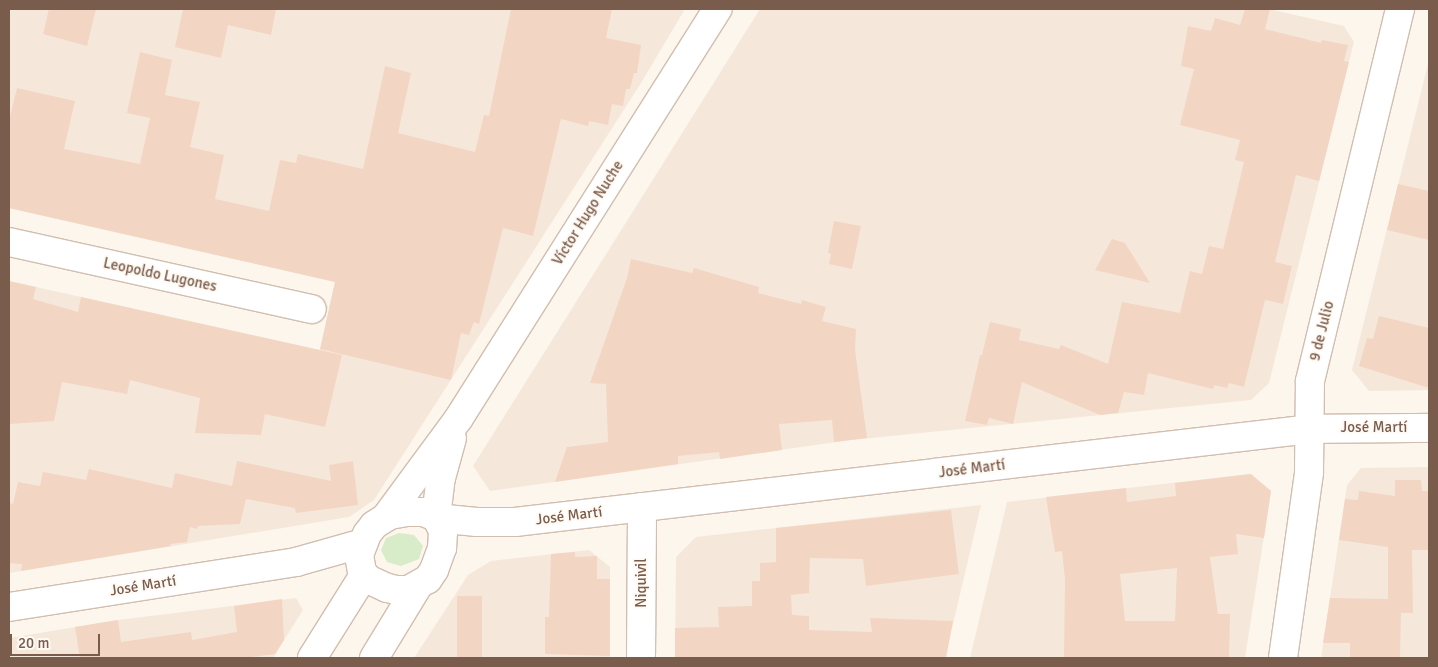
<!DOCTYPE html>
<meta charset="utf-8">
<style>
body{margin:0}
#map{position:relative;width:1438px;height:667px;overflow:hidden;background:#fdf6ec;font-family:Signika,sans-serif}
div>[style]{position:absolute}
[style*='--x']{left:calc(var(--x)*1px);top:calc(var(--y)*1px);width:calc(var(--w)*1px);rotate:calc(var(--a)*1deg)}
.residential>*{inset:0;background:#f5e8da}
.green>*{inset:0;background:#d8ecc9}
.building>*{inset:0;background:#f3d5c3;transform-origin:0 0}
.roads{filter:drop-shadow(1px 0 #d1beb0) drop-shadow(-1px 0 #d1beb0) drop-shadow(0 1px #d1beb0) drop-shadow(0 -1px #d1beb0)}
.minor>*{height:28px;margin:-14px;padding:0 14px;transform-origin:14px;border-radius:14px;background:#fff}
span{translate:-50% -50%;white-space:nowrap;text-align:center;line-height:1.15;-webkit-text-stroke:4px #fffaf3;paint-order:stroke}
.street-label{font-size:15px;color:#7a5c4d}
.frame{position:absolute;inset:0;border:10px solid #7a5c4d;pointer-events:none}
.scale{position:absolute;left:10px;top:634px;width:90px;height:22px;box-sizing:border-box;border:2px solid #7a5c4d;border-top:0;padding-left:6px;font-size:15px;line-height:18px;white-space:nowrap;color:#7a5c4d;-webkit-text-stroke:4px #fffaf3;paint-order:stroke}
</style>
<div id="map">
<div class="residential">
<i style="clip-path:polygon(9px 9px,685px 9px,641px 83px,374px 500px,349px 517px,9px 573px,9px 281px,320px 350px,335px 282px,9px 208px)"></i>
<i style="clip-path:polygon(760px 9px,1269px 9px,1344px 26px,1354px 42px,1269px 383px,1251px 400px,851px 440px,490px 491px,473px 466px)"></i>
<i style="clip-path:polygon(1428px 64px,1429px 390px,1369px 391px,1352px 370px)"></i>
<i style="clip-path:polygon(1429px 467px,1429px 658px,1321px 658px,1347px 485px,1361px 468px)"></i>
<i style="clip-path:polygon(1249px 474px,1271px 491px,1245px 658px,970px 658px,1007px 502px)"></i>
<i style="clip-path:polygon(981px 505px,945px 658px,675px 658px,676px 557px,696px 537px)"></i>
<i style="clip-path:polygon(589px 550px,610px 567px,610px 658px,414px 658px,468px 575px,491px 561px)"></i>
<i style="clip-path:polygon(296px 598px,303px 610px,273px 658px,9px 658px,9px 638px,118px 620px)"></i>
</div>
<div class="green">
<i style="clip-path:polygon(399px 533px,414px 535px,423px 546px,419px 559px,401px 566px,387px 562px,381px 550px,386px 538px)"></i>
</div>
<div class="building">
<i style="clip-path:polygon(49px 9px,96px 9px,87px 46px,43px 34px)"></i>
<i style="clip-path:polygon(183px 9px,276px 9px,271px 35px,228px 25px,221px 58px,175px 47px)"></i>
<i style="clip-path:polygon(511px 9px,612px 9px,606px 38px,641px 45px,637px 73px,634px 73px,630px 89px,626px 89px,623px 106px,612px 104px,608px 125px,589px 121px,588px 126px,561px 119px,533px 236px,503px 228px,479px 324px,474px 322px,469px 335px,461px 333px,451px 380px,320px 349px,335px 282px,9px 208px,9px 121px,17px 88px,75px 101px,64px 149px,140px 164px,150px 118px,127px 113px,140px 52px,172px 60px,165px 95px,200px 102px,190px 147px,224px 155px,215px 199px,269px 211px,280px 160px,296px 163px,298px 154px,363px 169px,385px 66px,411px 73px,398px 133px,475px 152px,484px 115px,489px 116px)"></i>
<i style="clip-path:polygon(1245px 9px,1270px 9px,1265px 29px,1321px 43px,1322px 40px,1348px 45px,1344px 61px,1349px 62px,1319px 181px,1296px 175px,1275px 262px,1292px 266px,1283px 304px,1265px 300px,1244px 387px,1229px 383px,1227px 388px,1214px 385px,1213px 389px,1148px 373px,1144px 395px,1124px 392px,1118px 413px,1100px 415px,1022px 382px,1013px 424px,989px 418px,987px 425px,965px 421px,980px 355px,982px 355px,990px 322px,1021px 329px,1019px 340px,1059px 349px,1061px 345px,1108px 364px,1122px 302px,1180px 313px,1190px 271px,1202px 274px,1209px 246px,1223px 249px,1244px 162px,1235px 160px,1240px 140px,1180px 125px,1194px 69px,1181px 66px,1188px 26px,1211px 31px,1215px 18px,1240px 25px)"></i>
<i style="clip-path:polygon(1398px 184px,1429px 191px,1429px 240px,1387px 230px)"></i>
<i style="clip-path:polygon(834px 221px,861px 226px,852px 269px,829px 264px,831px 254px,828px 253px)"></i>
<i style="clip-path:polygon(1112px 239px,1125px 243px,1150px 283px,1095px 270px)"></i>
<i style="clip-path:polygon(631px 259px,692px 273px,694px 268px,759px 287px,758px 293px,801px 304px,802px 300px,826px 307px,822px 321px,856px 329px,855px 350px,867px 438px,834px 442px,832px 420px,779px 424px,782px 450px,720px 459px,719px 452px,678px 456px,678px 464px,555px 482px,567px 447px,608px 442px,606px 384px,590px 383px,627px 278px)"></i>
<i style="clip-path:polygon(9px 281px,36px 287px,33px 299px,78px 312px,81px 297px,342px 355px,325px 427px,265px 414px,261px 435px,195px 433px,200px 398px,130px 380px,127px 394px,62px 382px,54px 421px,9px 424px)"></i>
<i style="clip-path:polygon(1379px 316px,1429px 328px,1429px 388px,1359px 366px,1367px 338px,1373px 339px)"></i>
<i style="clip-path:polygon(237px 461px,331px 481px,329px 465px,353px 461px,358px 505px,296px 513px,295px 508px,246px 499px,240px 524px,198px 526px,197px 529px,190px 527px,187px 542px,170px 544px,171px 546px,21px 571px,22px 564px,9px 563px,9px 503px,13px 504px,18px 482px,40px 486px,43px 472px,86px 480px,89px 469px,172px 488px,175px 473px,232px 486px)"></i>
<i style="clip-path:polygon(evenodd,1251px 474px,1271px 491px,1264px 538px,1236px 534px,1238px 554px,1210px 557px,1218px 614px,1230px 614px,1229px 658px,1064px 658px,1065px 579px,1062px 551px,1055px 552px,1046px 497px,1126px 488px,1127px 502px,1176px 496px,1175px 483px,1251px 474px,1177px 568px,1175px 621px,1125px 621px,1120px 574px,1177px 568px)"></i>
<i style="clip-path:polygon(1395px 480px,1421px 480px,1422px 491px,1429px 491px,1429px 550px,1412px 550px,1413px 613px,1401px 613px,1400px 658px,1350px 658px,1350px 643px,1323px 643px,1330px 598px,1388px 599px,1388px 547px,1339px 540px,1345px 499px,1358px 500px,1359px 491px,1395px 496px)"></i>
<i style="clip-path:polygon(951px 510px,959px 574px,866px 586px,863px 559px,810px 558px,809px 593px,791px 595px,792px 615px,809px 616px,809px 630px,872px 632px,870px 618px,953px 621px,946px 658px,675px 658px,675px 628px,719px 627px,718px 607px,752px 606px,752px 581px,760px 581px,760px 563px,776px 562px,776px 528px)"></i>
<i style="clip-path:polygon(575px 552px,575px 557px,597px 556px,597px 579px,610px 579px,610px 656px,545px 654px,545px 617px,549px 617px,551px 554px)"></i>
<i style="left:457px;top:596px;width:25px;height:62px"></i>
<i style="clip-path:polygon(282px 599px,284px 640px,275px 654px,243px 658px,80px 658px,75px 627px,118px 620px,121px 642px,191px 632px,192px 640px,237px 632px,234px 606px)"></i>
</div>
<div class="roads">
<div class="minor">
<i style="--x:9;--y:242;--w:310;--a:12.5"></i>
<i style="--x:407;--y:512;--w:16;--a:0"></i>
<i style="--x:423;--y:512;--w:14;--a:21"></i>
<i style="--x:436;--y:517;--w:16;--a:63"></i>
<i style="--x:443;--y:531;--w:17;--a:93"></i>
<i style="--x:442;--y:548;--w:23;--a:110"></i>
<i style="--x:434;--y:570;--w:11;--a:124"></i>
<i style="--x:428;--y:579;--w:23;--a:151"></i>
<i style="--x:408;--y:590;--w:12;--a:180"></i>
<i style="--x:396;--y:590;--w:9;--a:-167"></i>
<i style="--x:387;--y:588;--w:21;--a:-155"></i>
<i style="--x:368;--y:579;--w:9;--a:-131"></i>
<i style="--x:362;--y:572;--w:17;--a:-100"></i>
<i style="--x:359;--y:555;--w:22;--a:-69"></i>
<i style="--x:367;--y:534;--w:11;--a:-52"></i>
<i style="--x:374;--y:525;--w:19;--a:-32"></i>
<i style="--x:390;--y:515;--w:17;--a:-10"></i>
<i style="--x:386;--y:517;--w:123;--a:-53.6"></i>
<i style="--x:459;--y:418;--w:484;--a:-57.7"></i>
<i style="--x:436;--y:517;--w:39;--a:-83"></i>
<i style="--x:441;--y:478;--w:41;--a:-74.6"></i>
<i style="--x:436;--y:518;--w:41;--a:5.6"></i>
<i style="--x:477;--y:522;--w:38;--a:0"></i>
<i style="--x:515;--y:522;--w:800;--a:-6.67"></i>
<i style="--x:1310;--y:429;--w:119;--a:-0.5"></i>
<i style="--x:9;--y:607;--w:291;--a:-8.9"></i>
<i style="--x:296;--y:562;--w:70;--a:-15.8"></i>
<i style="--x:312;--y:658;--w:98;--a:-57.9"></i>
<i style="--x:374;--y:658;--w:84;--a:-58.6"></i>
<i style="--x:641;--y:658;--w:151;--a:-89.6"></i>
<i style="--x:1283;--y:658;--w:188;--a:-82"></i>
<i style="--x:1309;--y:472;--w:91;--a:-89.4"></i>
<i style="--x:1310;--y:381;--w:383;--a:-76.4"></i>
</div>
</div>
<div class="street-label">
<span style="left:588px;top:213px;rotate:-58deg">Víctor Hugo Nuche</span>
<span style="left:160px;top:275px;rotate:12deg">Leopoldo Lugones</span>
<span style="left:1322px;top:331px;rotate:-76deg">9 de Julio</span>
<span style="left:1374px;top:428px">José Martí</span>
<span style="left:972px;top:469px;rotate:-7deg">José Martí</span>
<span style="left:569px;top:516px;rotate:-7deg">José Martí</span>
<span style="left:642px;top:583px;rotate:-90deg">Niquivil</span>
<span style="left:143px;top:586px;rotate:-9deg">José Martí</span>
</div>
<div class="frame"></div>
<div class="scale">20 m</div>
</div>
